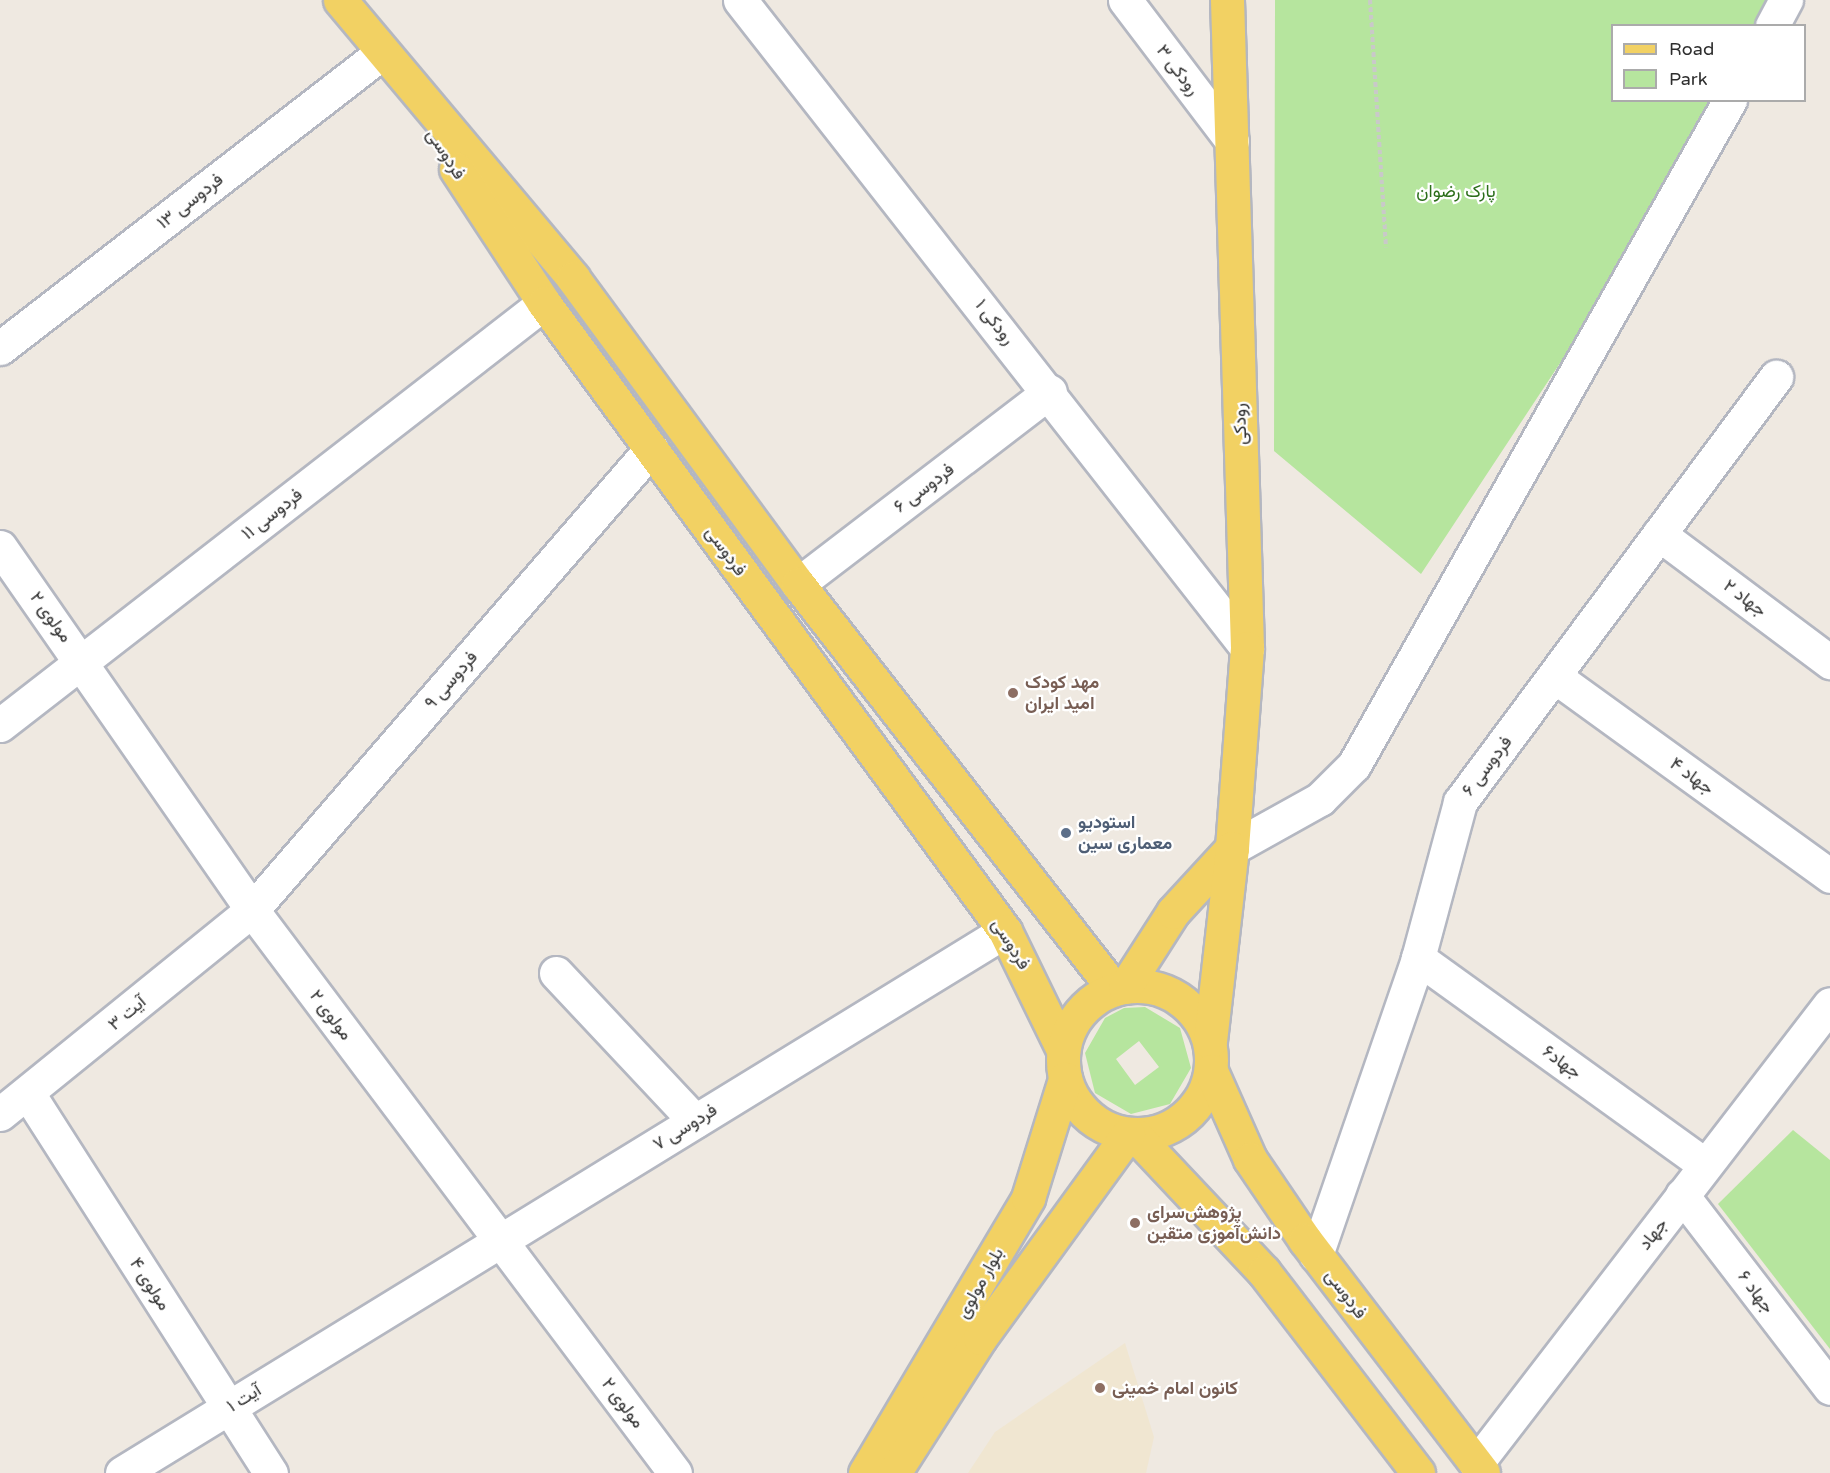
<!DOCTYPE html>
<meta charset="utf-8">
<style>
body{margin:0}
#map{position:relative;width:1830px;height:1473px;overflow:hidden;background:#efe9e1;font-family:"Varela Round",Vazirmatn,sans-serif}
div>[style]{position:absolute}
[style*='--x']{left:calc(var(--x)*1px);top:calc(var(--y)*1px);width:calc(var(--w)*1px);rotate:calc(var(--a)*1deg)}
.education>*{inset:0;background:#f0e6d1}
.green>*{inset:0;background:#b6e59e}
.path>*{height:4px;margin-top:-2px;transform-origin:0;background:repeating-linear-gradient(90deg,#c9c9c9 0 4.5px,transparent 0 7.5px)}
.roads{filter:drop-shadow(2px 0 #b4b7c1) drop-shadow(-2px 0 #b4b7c1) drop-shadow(0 2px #b4b7c1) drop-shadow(0 -2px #b4b7c1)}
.minor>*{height:33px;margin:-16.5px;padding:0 16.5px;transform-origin:16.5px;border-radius:16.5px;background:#fff}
.major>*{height:33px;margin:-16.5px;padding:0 16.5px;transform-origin:16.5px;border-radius:16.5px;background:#f2d163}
.major>.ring{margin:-16.5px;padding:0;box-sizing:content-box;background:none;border:33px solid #f2d163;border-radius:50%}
.dots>*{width:16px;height:16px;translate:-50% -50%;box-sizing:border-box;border:3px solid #fff;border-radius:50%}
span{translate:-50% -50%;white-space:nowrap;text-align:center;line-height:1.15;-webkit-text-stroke:4.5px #fff;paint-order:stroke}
.street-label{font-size:18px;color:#2e2e2e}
.park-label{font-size:18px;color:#2c6e1b}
.education-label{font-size:18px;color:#785e54;font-weight:700}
.left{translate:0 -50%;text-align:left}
.service-label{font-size:18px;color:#4e5e75;font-weight:700}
.legend{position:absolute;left:1611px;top:24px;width:195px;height:78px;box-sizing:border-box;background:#fff;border:2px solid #ababab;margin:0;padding:8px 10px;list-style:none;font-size:18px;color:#2e2e2e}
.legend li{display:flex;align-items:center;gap:12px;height:30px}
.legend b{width:30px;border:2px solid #ababab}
</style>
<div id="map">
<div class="education">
<i style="clip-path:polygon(1125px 1343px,1154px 1437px,1146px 1473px,968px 1473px,995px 1432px)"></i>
</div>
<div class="green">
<i style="clip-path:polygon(1275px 0,1799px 0,1782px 25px,1612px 26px,1612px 100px,1733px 101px,1421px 574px,1274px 451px)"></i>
<i style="clip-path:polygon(evenodd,1145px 1007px,1180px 1028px,1191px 1068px,1170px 1104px,1131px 1114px,1095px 1093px,1085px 1053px,1105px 1018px,1124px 1008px,1145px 1007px,1139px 1041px,1159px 1067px,1135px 1085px,1116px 1059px,1139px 1041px)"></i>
<i style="clip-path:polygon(1793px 1130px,1830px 1160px,1830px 1349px,1718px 1204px)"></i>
</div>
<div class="path">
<i style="--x:1370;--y:0;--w:248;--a:86.3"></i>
</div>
<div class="roads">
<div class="minor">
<i style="--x:740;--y:0;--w:823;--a:51.96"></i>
<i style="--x:1125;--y:0;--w:177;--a:52.8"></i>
<i style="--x:1772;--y:26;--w:30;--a:-62"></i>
<i style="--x:0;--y:348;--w:481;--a:-37.7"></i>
<i style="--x:1659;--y:534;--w:214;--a:36.8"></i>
<i style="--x:0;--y:547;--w:442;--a:55.2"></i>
<i style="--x:252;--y:910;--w:704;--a:53.08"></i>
<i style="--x:798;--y:584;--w:317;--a:-37.4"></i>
<i style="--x:1554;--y:676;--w:341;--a:35.9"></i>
<i style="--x:0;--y:725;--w:688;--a:-37.8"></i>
<i style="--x:1232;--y:848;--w:101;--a:-29.1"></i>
<i style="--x:1320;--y:799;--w:48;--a:-45"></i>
<i style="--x:1354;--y:765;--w:764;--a:-60.52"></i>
<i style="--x:1418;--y:958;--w:354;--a:35.8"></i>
<i style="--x:556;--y:973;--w:203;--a:46.8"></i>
<i style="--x:29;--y:1095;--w:449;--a:57.4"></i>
<i style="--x:0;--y:1114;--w:324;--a:-39"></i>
<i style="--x:252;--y:910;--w:610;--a:-49.12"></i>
<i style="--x:1682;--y:1195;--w:243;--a:52.5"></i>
<i style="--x:1316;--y:1255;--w:314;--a:-71"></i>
<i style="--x:1418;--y:958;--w:162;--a:-74.9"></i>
<i style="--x:1460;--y:802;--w:530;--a:-53.37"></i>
<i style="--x:1476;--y:1464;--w:580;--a:-52.42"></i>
<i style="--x:122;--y:1473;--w:1036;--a:-31.54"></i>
</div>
<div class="major">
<i style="--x:340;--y:0;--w:363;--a:50"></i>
<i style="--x:573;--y:278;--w:380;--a:53.7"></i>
<i style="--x:798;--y:584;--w:514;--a:52.04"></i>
<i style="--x:1227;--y:0;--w:648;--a:88.23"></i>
<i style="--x:1247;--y:648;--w:201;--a:94.3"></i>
<i style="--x:456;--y:169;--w:160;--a:56.7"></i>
<i style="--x:544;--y:303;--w:779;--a:53.72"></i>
<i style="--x:1005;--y:931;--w:132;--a:64"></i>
<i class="ring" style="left:1063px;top:986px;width:115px;height:115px"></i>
<i style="--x:1125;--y:987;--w:89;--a:-57.4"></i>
<i style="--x:1173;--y:912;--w:87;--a:-47.3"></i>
<i style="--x:1232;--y:848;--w:195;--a:96.5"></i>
<i style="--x:1211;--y:1071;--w:96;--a:66.1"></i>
<i style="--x:1250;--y:1159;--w:98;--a:55.8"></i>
<i style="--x:1305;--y:1240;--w:293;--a:52.6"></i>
<i style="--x:1135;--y:1135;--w:188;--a:46.7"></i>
<i style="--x:1264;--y:1272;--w:253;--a:52.5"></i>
<i style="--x:865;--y:1473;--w:320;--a:-59.3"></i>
<i style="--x:1028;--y:1198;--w:125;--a:-72.7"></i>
<i style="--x:894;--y:1473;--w:160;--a:-57.5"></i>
<i style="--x:980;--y:1338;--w:252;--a:-54"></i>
</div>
</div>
<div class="dots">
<i style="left:1013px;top:693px;background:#8d6e63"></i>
<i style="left:1066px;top:833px;background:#5c6f8a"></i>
<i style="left:1135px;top:1223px;background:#8d6e63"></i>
<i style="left:1100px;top:1388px;background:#8d6e63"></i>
</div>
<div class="street-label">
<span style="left:1178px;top:70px;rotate:53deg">رودکی ۳</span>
<span style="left:446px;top:154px;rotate:57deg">فردوسی</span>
<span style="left:190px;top:201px;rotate:-38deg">فردوسی ۱۳</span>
<span style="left:995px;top:322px;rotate:52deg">رودکی ۱</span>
<span style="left:1240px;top:424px;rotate:-92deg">رودکی</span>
<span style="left:924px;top:488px;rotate:-37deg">فردوسی ۶</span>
<span style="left:272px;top:514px;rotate:-38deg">فردوسی ۱۱</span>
<span style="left:726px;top:551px;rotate:54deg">فردوسی</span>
<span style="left:1745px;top:598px;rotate:37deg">جهاد ۲</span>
<span style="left:51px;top:617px;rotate:54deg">مولوی ۲</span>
<span style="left:451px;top:680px;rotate:-49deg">فردوسی ۹</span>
<span style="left:1487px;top:766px;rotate:-53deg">فردوسی ۶</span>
<span style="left:1692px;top:776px;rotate:36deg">جهاد ۴</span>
<span style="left:1011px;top:944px;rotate:58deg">فردوسی</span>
<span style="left:127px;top:1013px;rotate:-40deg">آیت ۳</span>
<span style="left:331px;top:1015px;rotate:53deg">مولوی ۲</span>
<span style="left:1562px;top:1062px;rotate:36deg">جهاد۶</span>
<span style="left:685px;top:1127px;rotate:-32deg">فردوسی ۷</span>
<span style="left:1653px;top:1234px;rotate:-52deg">جهاد</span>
<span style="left:980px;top:1283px;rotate:-61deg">بلوار مولوی</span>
<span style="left:150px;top:1284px;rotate:57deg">مولوی ۴</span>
<span style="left:1756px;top:1292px;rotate:53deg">جهاد ۶</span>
<span style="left:1346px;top:1294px;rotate:53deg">فردوسی</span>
<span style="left:244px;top:1398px;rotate:-32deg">آیت ۱</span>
<span style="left:623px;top:1403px;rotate:53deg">مولوی ۲</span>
</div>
<div class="park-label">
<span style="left:1456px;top:191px">پارک رضوان</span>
</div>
<div class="education-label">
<span class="left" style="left:1025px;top:693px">مهد کودک<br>امید ایران</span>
<span class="left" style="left:1147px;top:1223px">پژوهش‌سرای<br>دانش‌آموزی متقین</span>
<span class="left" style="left:1112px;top:1388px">کانون امام خمینی</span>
</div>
<div class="service-label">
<span class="left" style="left:1078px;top:833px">استودیو<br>معماری سین</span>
</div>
<ul class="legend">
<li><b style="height:8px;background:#f2d163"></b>Road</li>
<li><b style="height:16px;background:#b6e59e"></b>Park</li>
</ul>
</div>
